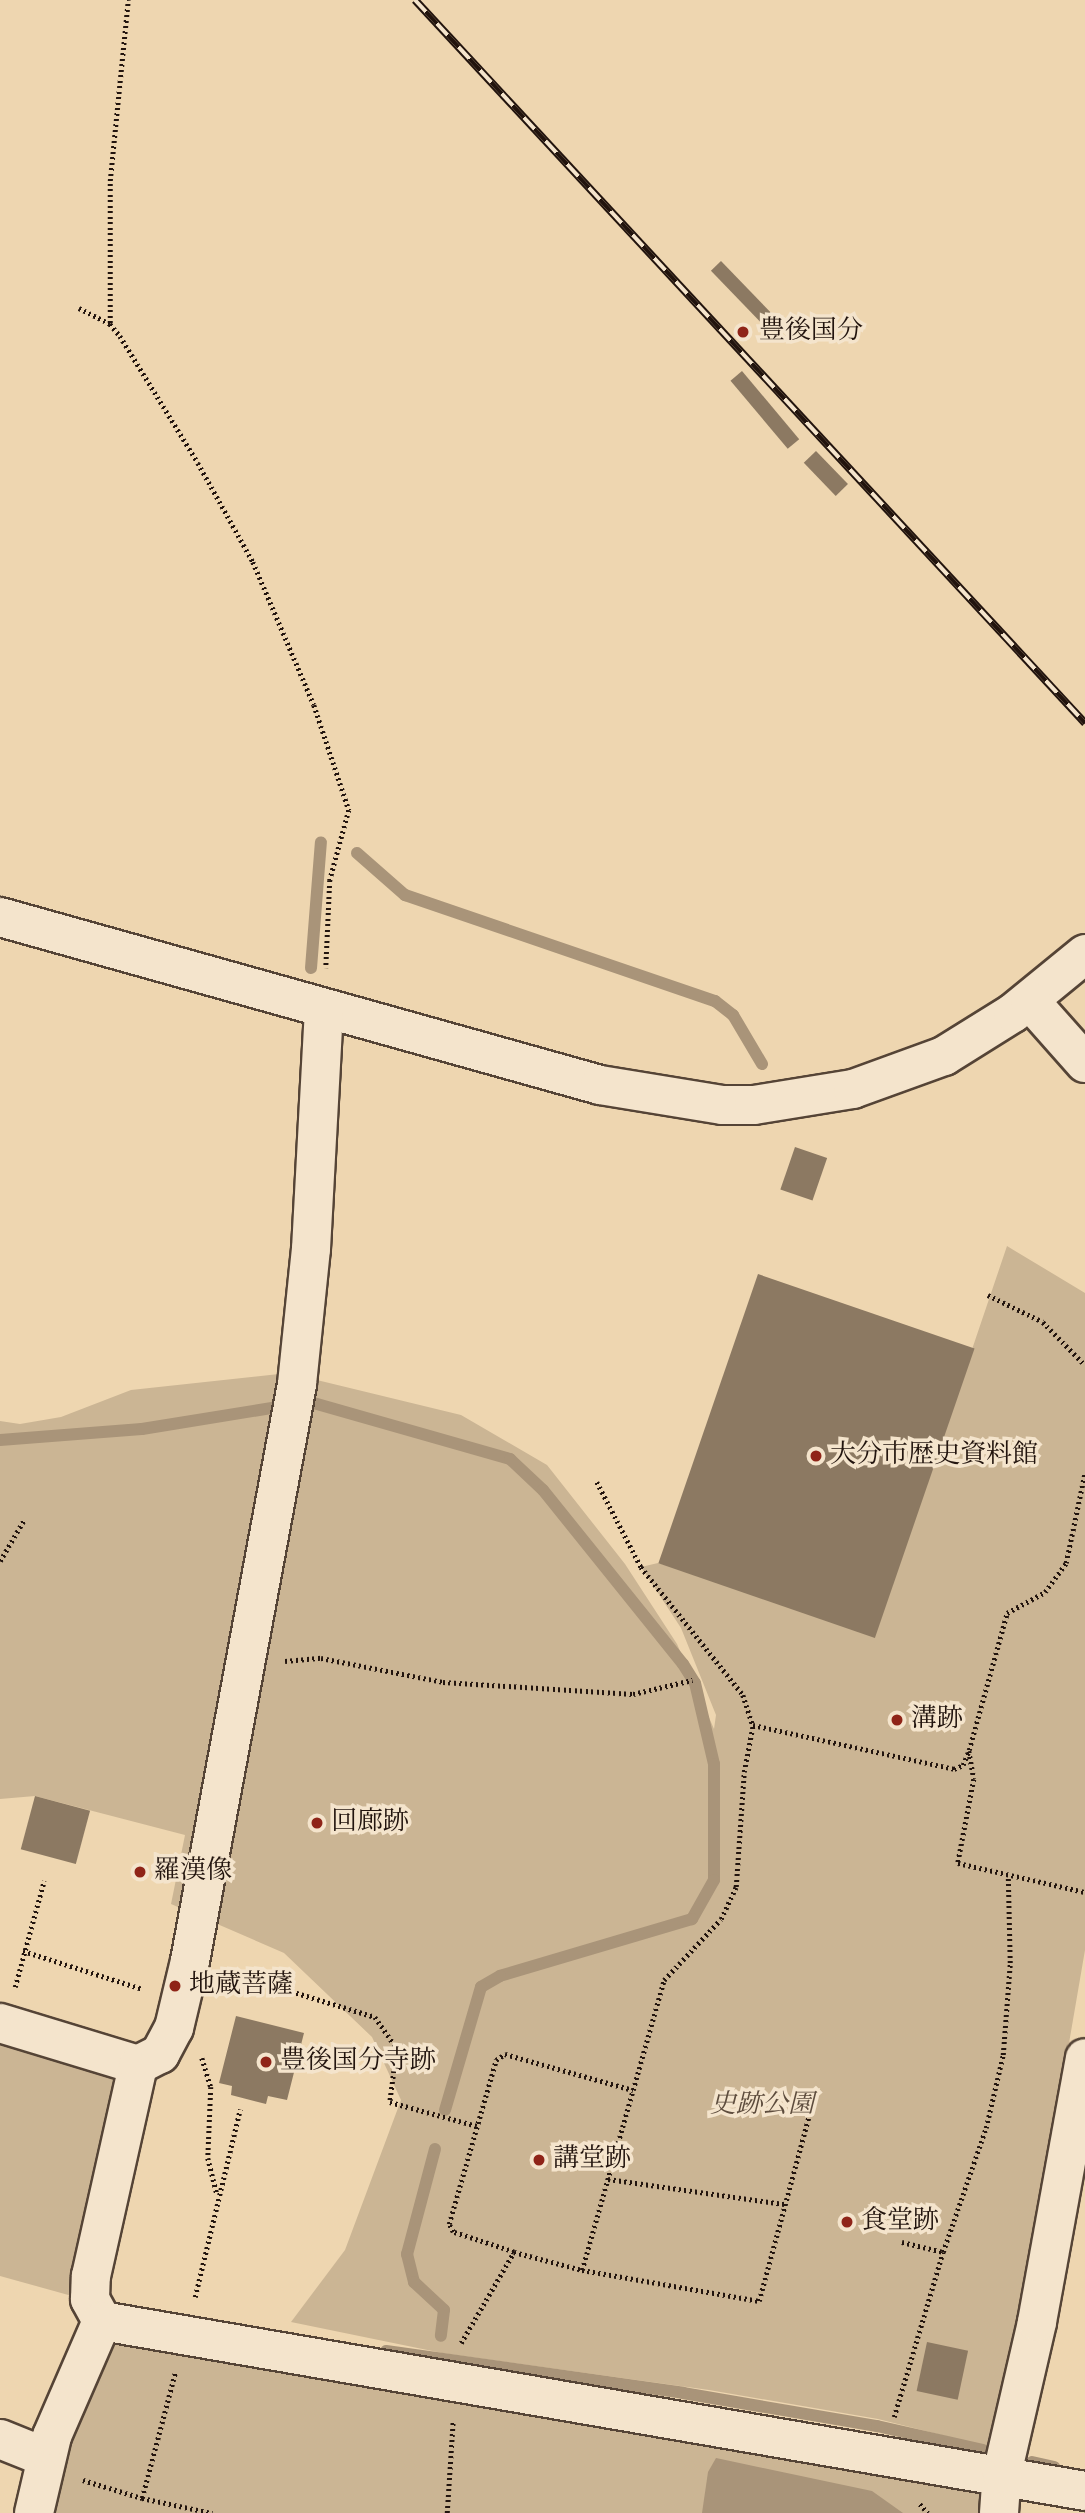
<!DOCTYPE html>
<meta charset="utf-8">
<style>
body{margin:0}
#map{position:relative;width:1085px;height:2513px;overflow:hidden;background:#eed6b0;font-family:"Sorts Mill Goudy","Noto Serif JP",serif}
div>[style]{position:absolute}
[style*='--x']{left:calc(var(--x)*1px);top:calc(var(--y)*1px);width:calc(var(--w)*1px);rotate:calc(var(--a)*1deg)}
.green>*{inset:0;background:#cbb594}
.water>*{inset:0;background:#a99479}
.stream>*{height:12px;margin:-6px;padding:0 6px;transform-origin:6px;border-radius:6px;background:#a99479}
.building>*{inset:0;background:#8c7962;transform-origin:0 0}
.path>*{height:4.5px;margin-top:-2.25px;transform-origin:0;background:repeating-linear-gradient(90deg,#22140e 0 2px,transparent 0 5.5px)}
.roads{filter:drop-shadow(2px 0 #554436) drop-shadow(-2px 0 #554436) drop-shadow(0 2px #554436) drop-shadow(0 -2px #554436)}
.minor>*{height:38px;margin:-19px;padding:0 19px;transform-origin:19px;border-radius:19px;background:#f4e4cc}
.rail>*{height:8px;margin-top:-4px;transform-origin:0;background:repeating-linear-gradient(90deg,#f4e4cc 0 16px,#22140e 0 32px);box-sizing:border-box;border-block:2px solid #22140e}
.dots>*{width:19px;height:19px;translate:-50% -50%;box-sizing:border-box;border:4px solid #f4e4cc;border-radius:50%}
span{translate:-50% -50%;white-space:nowrap;text-align:center;line-height:1.15;-webkit-text-stroke:7px #f4e4cc;paint-order:stroke}
.poi-label{font-size:26px;color:#22140e}
.left{translate:0 -50%;text-align:left}
.park-label{font-size:26px;color:#5d4c3d;font-style:italic}
</style>
<div id="map">
<div class="green">
<i style="clip-path:polygon(1007px 1246px,1085px 1293px,1085px 1950px,1022px 2317px,989px 2447px,878px 2419px,709px 2390px,442px 2353px,291px 2322px,345px 2250px,401px 2100px,372px 2037px,284px 1953px,171px 1904px,185px 1835px,35px 1796px,0 1799px,0 1421px,20px 1424px,61px 1417px,131px 1390px,288px 1373px,461px 1415px,547px 1465px,625px 1564px,677px 1644px,714px 1729px,716px 1715px,681px 1628px,641px 1567px,658px 1563px,879px 1624px)"></i>
<i style="clip-path:polygon(0 2037px,121px 2079px,72px 2296px,0 2276px)"></i>
<i style="clip-path:polygon(110px 2342px,989px 2481px,989px 2513px,46px 2513px,59px 2466px)"></i>
</div>
<div class="water">
<i style="clip-path:polygon(716px 2458px,872px 2491px,903px 2513px,702px 2513px,708px 2472px)"></i>
</div>
<div class="stream">
<i style="--x:357;--y:853;--w:64;--a:41.2"></i>
<i style="--x:405;--y:895;--w:328;--a:18.9"></i>
<i style="--x:715;--y:1001;--w:23;--a:38"></i>
<i style="--x:733;--y:1015;--w:57;--a:59.4"></i>
<i style="--x:311;--y:968;--w:126;--a:-85.5"></i>
<i style="--x:310;--y:1402;--w:208;--a:15.9"></i>
<i style="--x:510;--y:1459;--w:45;--a:43.2"></i>
<i style="--x:543;--y:1490;--w:223;--a:51.2"></i>
<i style="--x:683;--y:1664;--w:22;--a:58"></i>
<i style="--x:695;--y:1683;--w:83;--a:76.8"></i>
<i style="--x:714;--y:1764;--w:116;--a:90"></i>
<i style="--x:714;--y:1880;--w:45;--a:119.4"></i>
<i style="--x:692;--y:1919;--w:200;--a:163.5"></i>
<i style="--x:500;--y:1976;--w:22;--a:150"></i>
<i style="--x:481;--y:1987;--w:128;--a:106.3"></i>
<i style="--x:0;--y:1440;--w:142;--a:-4.4"></i>
<i style="--x:142;--y:1429;--w:138;--a:-9.2"></i>
<i style="--x:278;--y:1407;--w:8;--a:-83"></i>
<i style="--x:435;--y:2149;--w:109;--a:104.9"></i>
<i style="--x:407;--y:2254;--w:29;--a:76"></i>
<i style="--x:414;--y:2282;--w:41;--a:43"></i>
<i style="--x:444;--y:2310;--w:26;--a:97"></i>
<i style="--x:386;--y:2351;--w:300;--a:8"></i>
<i style="--x:683;--y:2393;--w:197;--a:9.7"></i>
<i style="--x:877;--y:2426;--w:109;--a:12.8"></i>
<i style="--x:1032;--y:2462;--w:23;--a:13"></i>
</div>
<div class="building">
<i style="left:721px;top:261px;width:87px;height:14px;rotate:46deg"></i>
<i style="left:742px;top:371px;width:89px;height:15px;rotate:50deg"></i>
<i style="left:816px;top:451px;width:46px;height:17px;rotate:46deg"></i>
<i style="left:795px;top:1147px;width:34px;height:45px;rotate:19deg"></i>
<i style="left:758px;top:1274px;width:229px;height:306px;rotate:19deg"></i>
<i style="left:35px;top:1796px;width:57px;height:55px;rotate:15deg"></i>
<i style="clip-path:polygon(236px 2016px,304px 2033px,287px 2100px,268px 2096px,266px 2104px,231px 2095px,232px 2086px,219px 2083px)"></i>
<i style="left:927px;top:2342px;width:42px;height:50px;rotate:12deg"></i>
</div>
<div class="path">
<i style="--x:79;--y:308;--w:35;--a:27"></i>
<i style="--x:110;--y:324;--w:16;--a:50"></i>
<i style="--x:120;--y:336;--w:149;--a:58.4"></i>
<i style="--x:198;--y:463;--w:113;--a:60.9"></i>
<i style="--x:253;--y:562;--w:155;--a:66.9"></i>
<i style="--x:314;--y:705;--w:111;--a:71.6"></i>
<i style="--x:349;--y:810;--w:73;--a:105.2"></i>
<i style="--x:330;--y:880;--w:88;--a:92.6"></i>
<i style="--x:110;--y:323;--w:142;--a:-90"></i>
<i style="--x:110;--y:181;--w:182;--a:-84.3"></i>
<i style="--x:988;--y:1295;--w:61;--a:26.1"></i>
<i style="--x:1043;--y:1322;--w:60;--a:45.7"></i>
<i style="--x:597;--y:1482;--w:96;--a:62.6"></i>
<i style="--x:641;--y:1567;--w:164;--a:51.4"></i>
<i style="--x:743;--y:1695;--w:32;--a:72"></i>
<i style="--x:753;--y:1725;--w:206;--a:12.3"></i>
<i style="--x:954;--y:1769;--w:10;--a:-24"></i>
<i style="--x:963;--y:1765;--w:16;--a:-68"></i>
<i style="--x:969;--y:1750;--w:142;--a:-74.5"></i>
<i style="--x:1007;--y:1613;--w:43;--a:-28.9"></i>
<i style="--x:1045;--y:1592;--w:36;--a:-54"></i>
<i style="--x:1066;--y:1563;--w:93;--a:-78.2"></i>
<i style="--x:0;--y:1561;--w:48;--a:-59.7"></i>
<i style="--x:285;--y:1661;--w:36;--a:-5"></i>
<i style="--x:321;--y:1658;--w:124;--a:11.1"></i>
<i style="--x:443;--y:1682;--w:190;--a:3.6"></i>
<i style="--x:633;--y:1694;--w:61;--a:-13.3"></i>
<i style="--x:969;--y:1751;--w:28;--a:80"></i>
<i style="--x:974;--y:1779;--w:86;--a:100.8"></i>
<i style="--x:958;--y:1863;--w:130;--a:12.9"></i>
<i style="--x:23;--y:1951;--w:126;--a:17.6"></i>
<i style="--x:228;--y:1972;--w:154;--a:17"></i>
<i style="--x:375;--y:2017;--w:39;--a:55"></i>
<i style="--x:397;--y:2049;--w:53;--a:97.5"></i>
<i style="--x:390;--y:2102;--w:90;--a:15.4"></i>
<i style="--x:15;--y:1987;--w:110;--a:-74.7"></i>
<i style="--x:202;--y:2058;--w:30;--a:73"></i>
<i style="--x:211;--y:2087;--w:71;--a:92.4"></i>
<i style="--x:208;--y:2158;--w:37;--a:76"></i>
<i style="--x:608;--y:2179;--w:178;--a:8.1"></i>
<i style="--x:902;--y:2242;--w:42;--a:13.7"></i>
<i style="--x:514;--y:2252;--w:70;--a:14.8"></i>
<i style="--x:582;--y:2270;--w:187;--a:-74.2"></i>
<i style="--x:582;--y:2270;--w:180;--a:9.9"></i>
<i style="--x:759;--y:2301;--w:204;--a:-74.9"></i>
<i style="--x:195;--y:2297;--w:193;--a:-76.5"></i>
<i style="--x:461;--y:2343;--w:105;--a:-59.8"></i>
<i style="--x:514;--y:2252;--w:64;--a:-161.8"></i>
<i style="--x:453;--y:2232;--w:9;--a:-117"></i>
<i style="--x:449;--y:2224;--w:171;--a:-74"></i>
<i style="--x:496;--y:2060;--w:11;--a:-34"></i>
<i style="--x:505;--y:2054;--w:133;--a:15.7"></i>
<i style="--x:633;--y:2090;--w:114;--a:-74.3"></i>
<i style="--x:664;--y:1980;--w:83;--a:-46.9"></i>
<i style="--x:721;--y:1919;--w:35;--a:-65"></i>
<i style="--x:736;--y:1887;--w:115;--a:-86"></i>
<i style="--x:744;--y:1772;--w:48;--a:-79.2"></i>
<i style="--x:894;--y:2417;--w:172;--a:-73.5"></i>
<i style="--x:943;--y:2252;--w:131;--a:-70.9"></i>
<i style="--x:986;--y:2128;--w:75;--a:-76.9"></i>
<i style="--x:1003;--y:2055;--w:92;--a:-85.6"></i>
<i style="--x:1010;--y:1963;--w:88;--a:-91.3"></i>
<i style="--x:83;--y:2480;--w:62;--a:17"></i>
<i style="--x:142;--y:2498;--w:129;--a:-75.2"></i>
<i style="--x:142;--y:2498;--w:72;--a:12.1"></i>
<i style="--x:920;--y:2504;--w:12;--a:48"></i>
<i style="--x:447;--y:2513;--w:93;--a:-86.3"></i>
</div>
<div class="roads">
<div class="minor">
<i style="--x:0;--y:917;--w:623;--a:15.64"></i>
<i style="--x:600;--y:1085;--w:124;--a:9.3"></i>
<i style="--x:722;--y:1105;--w:32;--a:0"></i>
<i style="--x:754;--y:1105;--w:100;--a:-9.2"></i>
<i style="--x:853;--y:1089;--w:97;--a:-19.9"></i>
<i style="--x:944;--y:1056;--w:81;--a:-31.9"></i>
<i style="--x:1013;--y:1013;--w:93;--a:-39.3"></i>
<i style="--x:1030;--y:1001;--w:83;--a:48.4"></i>
<i style="--x:0;--y:2023;--w:144;--a:16.9"></i>
<i style="--x:102;--y:2321;--w:25;--a:-119"></i>
<i style="--x:90;--y:2299;--w:23;--a:-88"></i>
<i style="--x:91;--y:2276;--w:216;--a:-77.4"></i>
<i style="--x:138;--y:2065;--w:25;--a:-27"></i>
<i style="--x:160;--y:2054;--w:30;--a:-62"></i>
<i style="--x:174;--y:2028;--w:69;--a:-76.6"></i>
<i style="--x:190;--y:1961;--w:587;--a:-79.49"></i>
<i style="--x:297;--y:1384;--w:136;--a:-84.1"></i>
<i style="--x:311;--y:1249;--w:241;--a:-86.9"></i>
<i style="--x:102;--y:2321;--w:998;--a:9.81"></i>
<i style="--x:0;--y:2439;--w:48;--a:21.8"></i>
<i style="--x:34;--y:2513;--w:79;--a:-76.8"></i>
<i style="--x:52;--y:2436;--w:125;--a:-66.5"></i>
<i style="--x:999;--y:2513;--w:39;--a:-86"></i>
<i style="--x:1002;--y:2474;--w:156;--a:-77"></i>
<i style="--x:1037;--y:2322;--w:268;--a:-79.7"></i>
</div>
</div>
<div class="rail">
<i style="--x:415;--y:0;--w:986;--a:47.18"></i>
</div>
<div class="dots">
<i style="left:743px;top:332px;background:#8f2418"></i>
<i style="left:816px;top:1456px;background:#8f2418"></i>
<i style="left:897px;top:1720px;background:#8f2418"></i>
<i style="left:317px;top:1823px;background:#8f2418"></i>
<i style="left:140px;top:1872px;background:#8f2418"></i>
<i style="left:175px;top:1986px;background:#8f2418"></i>
<i style="left:266px;top:2062px;background:#8f2418"></i>
<i style="left:539px;top:2160px;background:#8f2418"></i>
<i style="left:847px;top:2222px;background:#8f2418"></i>
</div>
<div class="poi-label">
<span class="left" style="left:759px;top:332px">豊後国分</span>
<span class="left" style="left:830px;top:1456px">大分市歴史資料館</span>
<span class="left" style="left:911px;top:1720px">溝跡</span>
<span class="left" style="left:331px;top:1823px">回廊跡</span>
<span class="left" style="left:154px;top:1872px">羅漢像</span>
<span class="left" style="left:189px;top:1986px">地蔵菩薩</span>
<span class="left" style="left:280px;top:2062px">豊後国分寺跡</span>
<span class="left" style="left:553px;top:2160px">講堂跡</span>
<span class="left" style="left:861px;top:2222px">食堂跡</span>
</div>
<div class="park-label">
<span style="left:762px;top:2106px">史跡公園</span>
</div>
</div>
